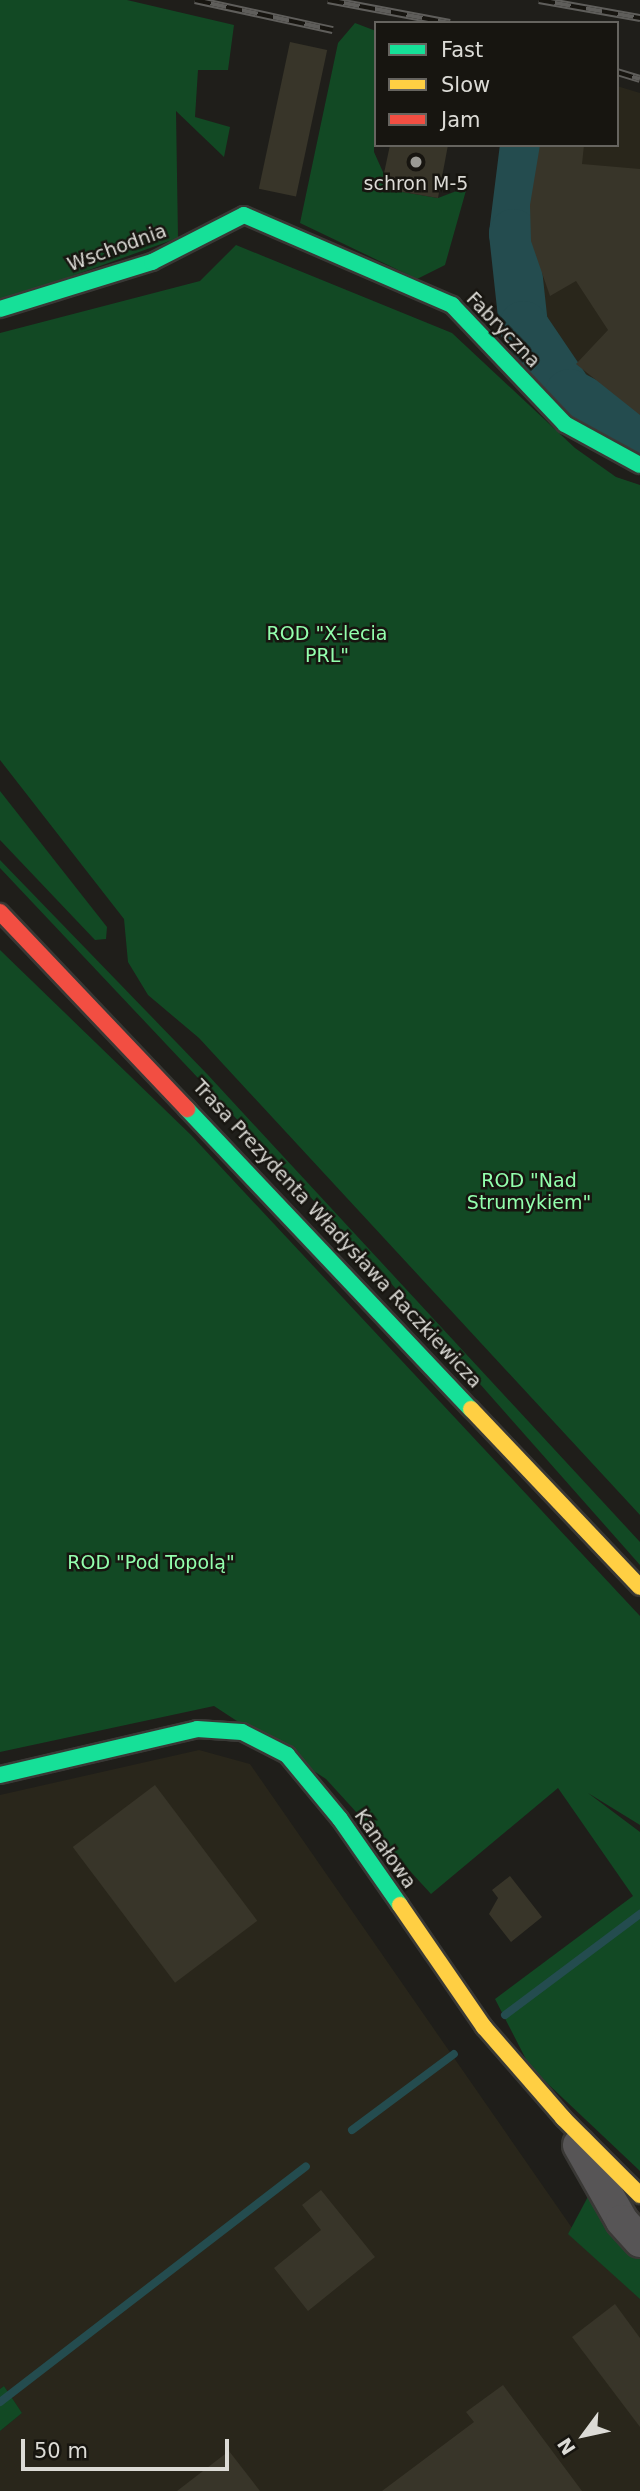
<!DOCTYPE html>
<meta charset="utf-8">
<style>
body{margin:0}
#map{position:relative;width:640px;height:2491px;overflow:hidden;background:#1f1e1a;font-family:"DejaVu Sans",sans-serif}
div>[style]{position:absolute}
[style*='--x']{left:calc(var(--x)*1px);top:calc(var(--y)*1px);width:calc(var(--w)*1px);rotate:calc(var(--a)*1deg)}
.built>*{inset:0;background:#29261b}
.green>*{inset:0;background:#124924}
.stream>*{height:8px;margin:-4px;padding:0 4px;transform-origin:4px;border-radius:4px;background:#244c4f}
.river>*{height:49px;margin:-24.5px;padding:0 24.5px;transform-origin:24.5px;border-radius:24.5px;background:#244c4f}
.building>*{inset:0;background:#383529;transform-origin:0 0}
.roads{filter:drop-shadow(2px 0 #393835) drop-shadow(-2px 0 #393835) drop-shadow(0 2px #393835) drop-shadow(0 -2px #393835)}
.street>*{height:32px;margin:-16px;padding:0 16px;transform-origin:16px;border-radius:16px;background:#575556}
.fast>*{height:16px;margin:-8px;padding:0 8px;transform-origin:8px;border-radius:8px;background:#16e098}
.slow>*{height:16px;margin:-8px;padding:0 8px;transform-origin:8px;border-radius:8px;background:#ffcf43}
.jam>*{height:16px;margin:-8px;padding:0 8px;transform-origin:8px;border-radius:8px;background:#f24e42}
.rail>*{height:8px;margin-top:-4px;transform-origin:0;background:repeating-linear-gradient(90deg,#171510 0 16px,#5f5e5b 0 32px);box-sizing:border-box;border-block:2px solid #5f5e5b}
.dots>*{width:19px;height:19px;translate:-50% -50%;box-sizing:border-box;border:4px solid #171510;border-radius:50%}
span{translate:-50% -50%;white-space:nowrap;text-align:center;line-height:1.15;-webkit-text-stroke:5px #171510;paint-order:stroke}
.poi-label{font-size:19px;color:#dcdbd6}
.street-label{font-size:19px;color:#dcdbd6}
.park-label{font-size:19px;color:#93ffad}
.legend{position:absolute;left:374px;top:21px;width:245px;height:126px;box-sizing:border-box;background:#171510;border:2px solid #66645f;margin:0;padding:9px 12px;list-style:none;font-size:21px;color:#dcdbd6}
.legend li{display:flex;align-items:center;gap:14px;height:35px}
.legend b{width:35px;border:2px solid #66645f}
.north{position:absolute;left:549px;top:2400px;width:70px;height:70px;-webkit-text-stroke:5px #171510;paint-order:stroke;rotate:237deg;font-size:19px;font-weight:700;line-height:28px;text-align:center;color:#dcdbd6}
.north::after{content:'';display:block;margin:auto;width:24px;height:32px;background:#dcdbd6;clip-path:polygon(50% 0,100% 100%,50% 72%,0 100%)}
.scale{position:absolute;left:21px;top:2439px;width:208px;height:32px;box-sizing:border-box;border:4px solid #dcdbd6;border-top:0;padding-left:9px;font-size:21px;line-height:24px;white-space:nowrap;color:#dcdbd6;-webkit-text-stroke:5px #171510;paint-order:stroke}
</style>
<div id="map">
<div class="built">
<i style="clip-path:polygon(617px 86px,640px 93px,640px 420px,575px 381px,538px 331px,521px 253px,530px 145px,617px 145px)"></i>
<i style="clip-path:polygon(199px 1750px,250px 1764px,579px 2238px,640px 2277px,640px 2491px,0 2491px,0 2431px,22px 2413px,4px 2386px,0 2389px,0 1795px)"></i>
</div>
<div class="green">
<i style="clip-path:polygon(0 0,127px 0,234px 25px,228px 70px,198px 70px,195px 117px,230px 127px,224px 157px,176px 111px,178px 238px,0 302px)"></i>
<i style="clip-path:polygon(355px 23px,376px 31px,374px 152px,391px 190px,438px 198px,467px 187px,445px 265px,417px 279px,300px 223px,338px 43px)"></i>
<i style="clip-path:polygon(236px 245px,452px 333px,575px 448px,616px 477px,640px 485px,640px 1515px,199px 1038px,148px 995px,128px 962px,124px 919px,0 760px,0 333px,200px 281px)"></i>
<i style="clip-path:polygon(0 791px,107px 927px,106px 939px,95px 940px,0 840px)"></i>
<i style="clip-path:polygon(0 860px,208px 1075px,640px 1542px,640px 1565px,381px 1272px,0 868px)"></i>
<i style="clip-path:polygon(0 950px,191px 1135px,640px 1616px,640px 1825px,588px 1793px,640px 1832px,640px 2171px,530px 2067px,495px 1999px,633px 1896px,558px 1788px,431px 1894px,326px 1779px,214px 1706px,0 1752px)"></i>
<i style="clip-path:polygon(591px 2191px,640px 2257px,640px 2299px,568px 2234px)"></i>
<i style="clip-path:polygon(4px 2386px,22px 2413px,0 2431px,0 2389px)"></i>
</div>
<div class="stream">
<i style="--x:505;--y:2015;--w:169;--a:-36.8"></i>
<i style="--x:352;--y:2130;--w:127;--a:-36.7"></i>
<i style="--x:0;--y:2402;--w:386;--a:-37.6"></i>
</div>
<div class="river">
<i style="--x:524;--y:145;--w:89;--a:97.1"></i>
<i style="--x:513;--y:233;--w:93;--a:83.8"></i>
<i style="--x:523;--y:325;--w:82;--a:55.9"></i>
<i style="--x:569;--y:393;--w:80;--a:27.5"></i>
</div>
<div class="building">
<i style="left:290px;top:42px;width:38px;height:150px;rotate:12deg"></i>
<i style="clip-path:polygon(390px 145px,448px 145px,438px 198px,391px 190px,383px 178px)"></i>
<i style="clip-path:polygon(540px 145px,584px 145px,582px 164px,640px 169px,640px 415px,576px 364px,608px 330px,576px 281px,550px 296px,531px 241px,530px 205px)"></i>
<i style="left:155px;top:1785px;width:170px;height:103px;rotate:53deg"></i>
<i style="clip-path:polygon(510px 1876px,542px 1917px,511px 1942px,489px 1914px,498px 1898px,492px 1890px)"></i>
<i style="clip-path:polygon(321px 2190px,375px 2257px,308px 2311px,274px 2268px,321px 2230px,302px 2205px)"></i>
<i style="clip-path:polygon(615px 2304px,640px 2338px,640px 2427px,572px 2337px)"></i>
<i style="clip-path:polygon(503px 2385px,582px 2491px,382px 2491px,474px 2422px,466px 2412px)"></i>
<i style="clip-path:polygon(229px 2451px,260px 2491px,177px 2491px)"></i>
</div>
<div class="roads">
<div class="street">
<i style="--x:579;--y:2145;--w:87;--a:60.5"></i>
<i style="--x:622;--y:2221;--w:27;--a:48"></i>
</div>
<div class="fast">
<i style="--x:0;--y:309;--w:159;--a:-17.2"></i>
<i style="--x:152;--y:262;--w:103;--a:-27.1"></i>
<i style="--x:244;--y:215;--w:227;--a:23.4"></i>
<i style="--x:452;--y:305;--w:164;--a:46.5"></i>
<i style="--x:565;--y:424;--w:85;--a:28.7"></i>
<i style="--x:187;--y:1109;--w:413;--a:46.6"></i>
<i style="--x:0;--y:1775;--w:202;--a:-13.1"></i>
<i style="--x:197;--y:1729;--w:45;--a:3.8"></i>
<i style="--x:242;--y:1732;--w:51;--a:27.1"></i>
<i style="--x:287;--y:1755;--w:83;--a:50.4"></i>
<i style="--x:340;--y:1819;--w:105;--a:55.1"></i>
</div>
<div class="slow">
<i style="--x:471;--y:1409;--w:245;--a:46.5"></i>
<i style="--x:400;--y:1905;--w:148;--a:55.5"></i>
<i style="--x:484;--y:2027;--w:121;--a:49"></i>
<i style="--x:563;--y:2118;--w:109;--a:45"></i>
</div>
<div class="jam">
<i style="--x:0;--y:912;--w:272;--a:46.5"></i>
</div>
</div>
<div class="rail">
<i style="--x:195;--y:0;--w:141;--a:12.3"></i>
<i style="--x:328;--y:0;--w:124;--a:10.7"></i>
<i style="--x:539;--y:0;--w:103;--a:10.1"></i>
<i style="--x:617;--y:72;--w:24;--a:17"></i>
</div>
<div class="dots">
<i style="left:416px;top:162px;background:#9a9994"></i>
</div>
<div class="poi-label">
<span style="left:416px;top:184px">schron M-5</span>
</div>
<div class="street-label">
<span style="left:117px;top:248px;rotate:-20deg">Wschodnia</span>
<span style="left:503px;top:330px;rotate:46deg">Fabryczna</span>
<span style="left:337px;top:1234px;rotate:47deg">Trasa Prezydenta Władysława Raczkiewicza</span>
<span style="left:385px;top:1849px;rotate:55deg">Kanałowa</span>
</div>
<div class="park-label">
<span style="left:327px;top:645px">ROD "X-lecia<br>PRL"</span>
<span style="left:529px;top:1192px">ROD "Nad<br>Strumykiem"</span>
<span style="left:151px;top:1563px">ROD "Pod Topolą"</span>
</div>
<ul class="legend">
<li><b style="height:9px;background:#16e098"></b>Fast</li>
<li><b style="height:9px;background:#ffcf43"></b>Slow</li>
<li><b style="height:9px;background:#f24e42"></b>Jam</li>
</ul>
<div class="north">N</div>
<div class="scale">50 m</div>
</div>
